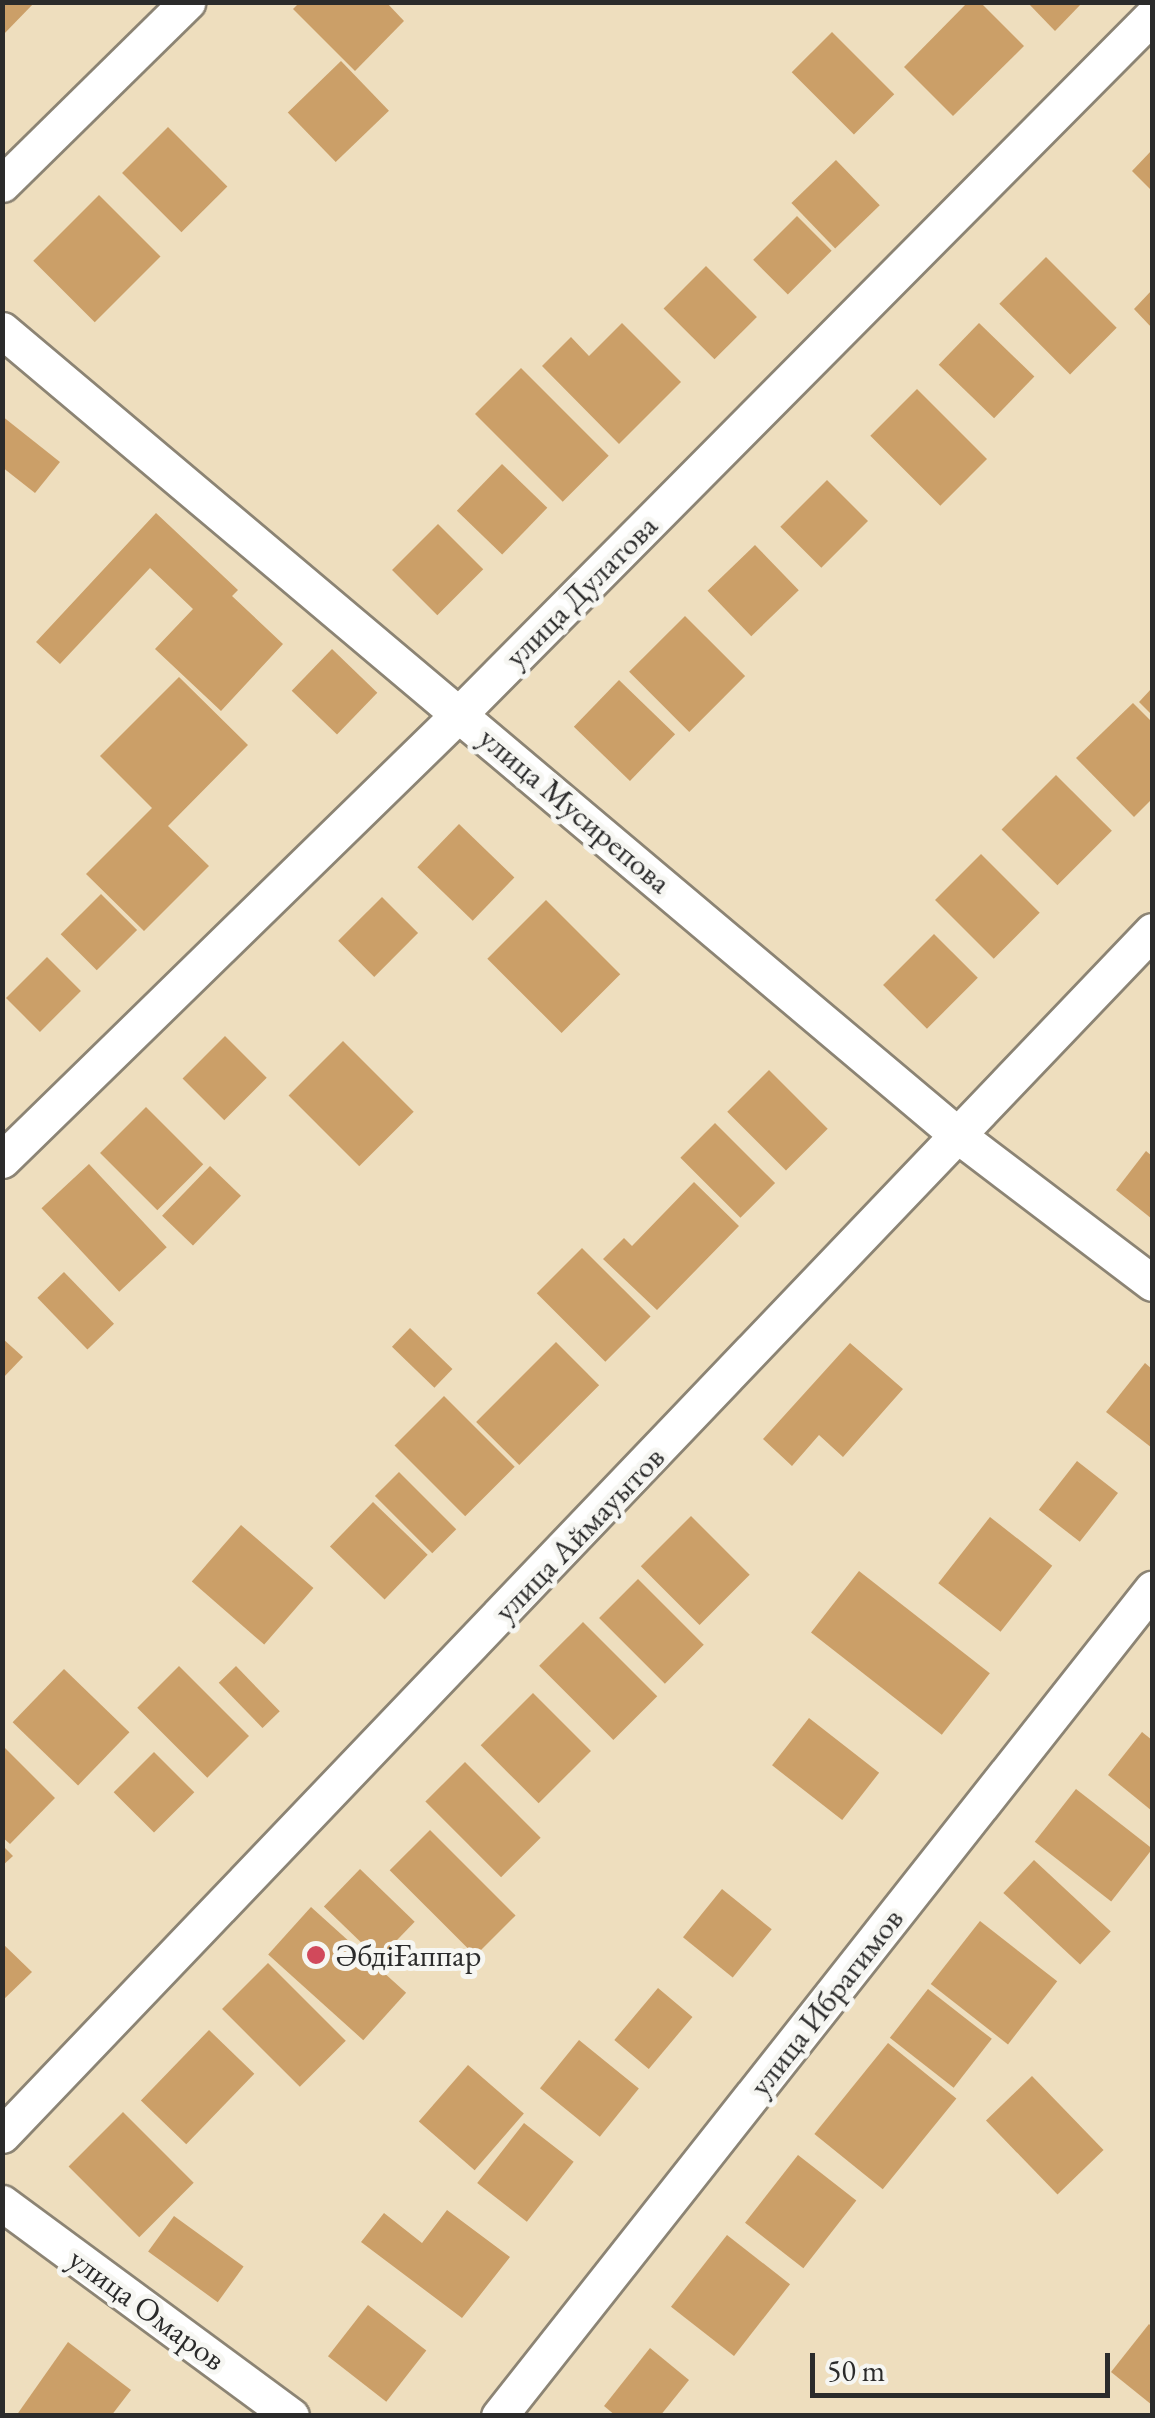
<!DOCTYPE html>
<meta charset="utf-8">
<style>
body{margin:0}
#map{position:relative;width:1155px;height:2418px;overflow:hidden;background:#eedebe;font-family:"EB Garamond",serif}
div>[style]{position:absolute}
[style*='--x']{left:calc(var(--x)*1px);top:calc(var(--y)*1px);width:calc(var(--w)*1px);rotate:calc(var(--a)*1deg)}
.building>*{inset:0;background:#cb9f68;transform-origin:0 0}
.roads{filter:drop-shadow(2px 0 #8c8474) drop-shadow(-2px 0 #8c8474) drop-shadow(0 2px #8c8474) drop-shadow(0 -2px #8c8474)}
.minor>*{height:35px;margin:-17.5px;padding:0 17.5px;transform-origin:17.5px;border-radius:17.5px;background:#fff}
.dots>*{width:28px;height:28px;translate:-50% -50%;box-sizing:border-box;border:5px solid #f6f6f2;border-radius:50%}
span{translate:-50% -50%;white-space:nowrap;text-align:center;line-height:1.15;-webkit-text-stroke:10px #f6f6f2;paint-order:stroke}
.street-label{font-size:32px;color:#2b2b2b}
.poi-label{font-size:32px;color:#2b2b2b}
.left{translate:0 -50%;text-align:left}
.frame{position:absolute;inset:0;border:5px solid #2b2b2b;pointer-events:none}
.scale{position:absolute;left:810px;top:2353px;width:300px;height:45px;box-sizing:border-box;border:5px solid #2b2b2b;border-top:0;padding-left:12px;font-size:30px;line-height:35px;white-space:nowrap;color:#2b2b2b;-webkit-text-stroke:8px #f6f6f2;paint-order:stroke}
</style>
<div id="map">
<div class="building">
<i style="clip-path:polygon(2px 2px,35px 2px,2px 36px)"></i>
<i style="clip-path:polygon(300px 2px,386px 2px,404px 21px,355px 71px,293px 9px)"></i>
<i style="clip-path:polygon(968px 2px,980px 2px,1024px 46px,953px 116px,904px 67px)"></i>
<i style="clip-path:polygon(1027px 2px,1083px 2px,1055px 31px)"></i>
<i style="left:832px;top:32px;width:88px;height:57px;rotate:45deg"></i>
<i style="left:341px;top:61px;width:69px;height:74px;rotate:46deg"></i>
<i style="left:168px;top:127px;width:84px;height:65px;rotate:45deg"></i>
<i style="clip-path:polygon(1152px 150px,1152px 191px,1132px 171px)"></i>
<i style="left:836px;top:160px;width:63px;height:62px;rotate:46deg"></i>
<i style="left:99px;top:195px;width:87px;height:93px;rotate:45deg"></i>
<i style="left:797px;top:216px;width:49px;height:62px;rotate:45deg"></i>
<i style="left:1046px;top:257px;width:100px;height:66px;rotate:45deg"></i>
<i style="left:706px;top:266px;width:72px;height:60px;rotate:45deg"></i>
<i style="clip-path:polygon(1152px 290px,1152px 328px,1134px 309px)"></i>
<i style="clip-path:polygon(622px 323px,681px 382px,619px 444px,542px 366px,571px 337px,589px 356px)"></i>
<i style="left:979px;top:323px;width:77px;height:58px;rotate:44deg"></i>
<i style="left:521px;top:368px;width:124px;height:65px;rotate:45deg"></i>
<i style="left:917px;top:389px;width:99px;height:66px;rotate:45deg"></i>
<i style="clip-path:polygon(2px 416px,60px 462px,35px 493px,2px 467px)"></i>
<i style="left:502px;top:464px;width:63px;height:65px;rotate:44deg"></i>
<i style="left:827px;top:480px;width:58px;height:66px;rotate:45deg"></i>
<i style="clip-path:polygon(156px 513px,238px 590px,232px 596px,283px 644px,221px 711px,155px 649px,193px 609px,150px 568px,60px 664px,36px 642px)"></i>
<i style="left:438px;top:524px;width:64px;height:65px;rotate:45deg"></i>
<i style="left:755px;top:545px;width:63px;height:66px;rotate:46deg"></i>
<i style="left:685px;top:616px;width:85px;height:79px;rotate:45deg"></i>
<i style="left:332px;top:649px;width:63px;height:58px;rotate:44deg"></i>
<i style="clip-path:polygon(179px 677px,248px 745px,168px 826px,209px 866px,144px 931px,86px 874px,152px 808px,100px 756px)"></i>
<i style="left:619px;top:680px;width:78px;height:65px;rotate:44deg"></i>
<i style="clip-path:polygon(1152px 688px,1152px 715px,1139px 702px)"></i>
<i style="clip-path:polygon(1133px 703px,1152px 722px,1152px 799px,1134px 817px,1076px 758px)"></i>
<i style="left:1056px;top:775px;width:79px;height:77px;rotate:45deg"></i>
<i style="left:459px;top:824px;width:77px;height:60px;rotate:44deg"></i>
<i style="left:981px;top:854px;width:83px;height:65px;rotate:45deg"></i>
<i style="left:101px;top:894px;width:51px;height:57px;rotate:45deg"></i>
<i style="left:382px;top:897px;width:51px;height:62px;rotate:45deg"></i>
<i style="left:546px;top:900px;width:105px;height:83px;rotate:45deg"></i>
<i style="left:934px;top:934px;width:62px;height:72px;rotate:45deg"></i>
<i style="left:47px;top:957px;width:48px;height:58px;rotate:45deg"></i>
<i style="left:225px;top:1036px;width:59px;height:60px;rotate:45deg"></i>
<i style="left:343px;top:1041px;width:100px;height:77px;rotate:45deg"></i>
<i style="left:769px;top:1070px;width:83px;height:59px;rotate:45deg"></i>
<i style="left:146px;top:1107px;width:81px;height:65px;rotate:45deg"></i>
<i style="left:715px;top:1123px;width:85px;height:49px;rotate:45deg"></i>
<i style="clip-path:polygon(1146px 1151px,1152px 1156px,1152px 1219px,1116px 1190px)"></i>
<i style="left:89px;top:1164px;width:114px;height:65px;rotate:47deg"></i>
<i style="left:210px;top:1166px;width:43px;height:69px;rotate:44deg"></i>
<i style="clip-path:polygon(694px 1182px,739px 1226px,657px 1310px,603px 1259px,624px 1238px,632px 1246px)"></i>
<i style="left:582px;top:1248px;width:97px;height:64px;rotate:45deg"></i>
<i style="left:64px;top:1272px;width:72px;height:37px;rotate:46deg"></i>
<i style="left:410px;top:1328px;width:59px;height:26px;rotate:44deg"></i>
<i style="clip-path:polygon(2px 1338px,23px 1357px,2px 1379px)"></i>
<i style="left:556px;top:1342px;width:61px;height:113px;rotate:45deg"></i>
<i style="clip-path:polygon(850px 1343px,903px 1389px,843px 1457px,819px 1435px,792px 1466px,763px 1439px)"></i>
<i style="clip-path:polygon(1145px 1363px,1152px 1369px,1152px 1448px,1106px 1412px)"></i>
<i style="left:444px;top:1396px;width:100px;height:70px;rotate:45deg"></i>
<i style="left:1077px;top:1461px;width:52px;height:62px;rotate:38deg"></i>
<i style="left:399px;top:1472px;width:81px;height:34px;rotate:45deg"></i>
<i style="left:373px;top:1502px;width:76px;height:62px;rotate:44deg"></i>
<i style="left:691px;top:1516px;width:83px;height:71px;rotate:45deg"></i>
<i style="left:990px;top:1517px;width:79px;height:84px;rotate:38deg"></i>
<i style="left:241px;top:1525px;width:96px;height:75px;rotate:41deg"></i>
<i style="left:859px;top:1571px;width:166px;height:78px;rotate:38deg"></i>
<i style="left:638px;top:1579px;width:93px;height:55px;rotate:45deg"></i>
<i style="left:583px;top:1622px;width:105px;height:62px;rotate:45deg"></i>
<i style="left:179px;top:1666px;width:99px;height:59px;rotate:45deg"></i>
<i style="left:236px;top:1666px;width:63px;height:24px;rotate:46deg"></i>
<i style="left:64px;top:1669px;width:91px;height:74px;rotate:44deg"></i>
<i style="left:533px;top:1693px;width:82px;height:74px;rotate:45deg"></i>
<i style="left:809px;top:1718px;width:89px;height:60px;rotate:38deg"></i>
<i style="clip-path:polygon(1142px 1732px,1152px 1740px,1152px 1811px,1108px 1775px)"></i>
<i style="clip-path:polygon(2px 1745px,55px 1798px,10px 1844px,2px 1837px)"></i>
<i style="left:154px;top:1752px;width:57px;height:57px;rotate:45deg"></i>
<i style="left:465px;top:1762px;width:107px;height:56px;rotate:45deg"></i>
<i style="left:1076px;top:1789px;width:97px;height:67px;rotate:38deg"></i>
<i style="left:430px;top:1830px;width:121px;height:57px;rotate:45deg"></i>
<i style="clip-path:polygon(2px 1845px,13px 1856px,2px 1866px)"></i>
<i style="left:1034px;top:1860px;width:105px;height:45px;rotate:43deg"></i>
<i style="left:360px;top:1869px;width:76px;height:52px;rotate:44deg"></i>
<i style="left:722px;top:1889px;width:64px;height:62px;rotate:39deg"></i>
<i style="left:311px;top:1907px;width:128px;height:64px;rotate:42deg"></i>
<i style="left:980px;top:1921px;width:98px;height:80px;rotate:38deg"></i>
<i style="clip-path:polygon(2px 1943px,32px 1972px,2px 2001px)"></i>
<i style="left:268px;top:1963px;width:110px;height:65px;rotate:45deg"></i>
<i style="left:658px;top:1988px;width:45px;height:68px;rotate:40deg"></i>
<i style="left:928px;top:1989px;width:81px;height:62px;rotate:38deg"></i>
<i style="left:209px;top:2030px;width:63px;height:98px;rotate:44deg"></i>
<i style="left:579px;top:2040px;width:77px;height:62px;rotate:39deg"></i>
<i style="left:888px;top:2043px;width:88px;height:117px;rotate:39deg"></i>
<i style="left:468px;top:2065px;width:74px;height:75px;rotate:41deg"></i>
<i style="left:1032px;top:2076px;width:103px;height:64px;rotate:46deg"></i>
<i style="left:123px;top:2112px;width:100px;height:77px;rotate:45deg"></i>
<i style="left:524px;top:2123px;width:63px;height:76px;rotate:38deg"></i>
<i style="left:798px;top:2155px;width:74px;height:86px;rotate:38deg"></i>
<i style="clip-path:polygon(447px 2210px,510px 2257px,462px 2318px,361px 2242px,384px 2213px,422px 2243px)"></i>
<i style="left:174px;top:2216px;width:86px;height:44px;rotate:36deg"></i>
<i style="left:727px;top:2235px;width:80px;height:91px;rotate:38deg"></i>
<i style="left:368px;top:2305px;width:74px;height:65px;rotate:38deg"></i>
<i style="clip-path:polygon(1149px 2324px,1152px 2327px,1152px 2405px,1111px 2372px)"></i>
<i style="clip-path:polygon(68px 2342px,131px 2390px,111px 2416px,16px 2416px)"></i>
<i style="clip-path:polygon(650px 2348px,689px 2380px,660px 2416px,616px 2416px,604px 2406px)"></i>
</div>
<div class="roads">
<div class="minor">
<i style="--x:2;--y:184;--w:260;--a:-44.5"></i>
<i style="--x:2;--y:330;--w:1253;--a:40.11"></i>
<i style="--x:960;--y:1137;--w:241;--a:37.2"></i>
<i style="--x:2;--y:1160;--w:640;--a:-44.3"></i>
<i style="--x:460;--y:713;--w:982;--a:-45.21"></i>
<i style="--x:2;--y:2135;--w:1665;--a:-46.31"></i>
<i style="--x:2;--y:2203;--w:359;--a:36.4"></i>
<i style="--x:499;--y:2416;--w:1054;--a:-51.71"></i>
</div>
</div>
<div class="dots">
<i style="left:316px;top:1955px;background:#d1495b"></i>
</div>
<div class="street-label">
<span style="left:581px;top:591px;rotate:-45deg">улица Дулатова</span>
<span style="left:575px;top:810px;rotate:40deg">улица Мусирепова</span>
<span style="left:579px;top:1534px;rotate:-46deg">улица Аймауытов</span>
<span style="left:826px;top:2002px;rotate:-52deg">улица Ибрагимов</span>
<span style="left:147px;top:2309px;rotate:36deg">улица Омаров</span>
</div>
<div class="poi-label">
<span class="left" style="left:336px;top:1955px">ӘбдіҒаппар</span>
</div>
<div class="frame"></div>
<div class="scale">50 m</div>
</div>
